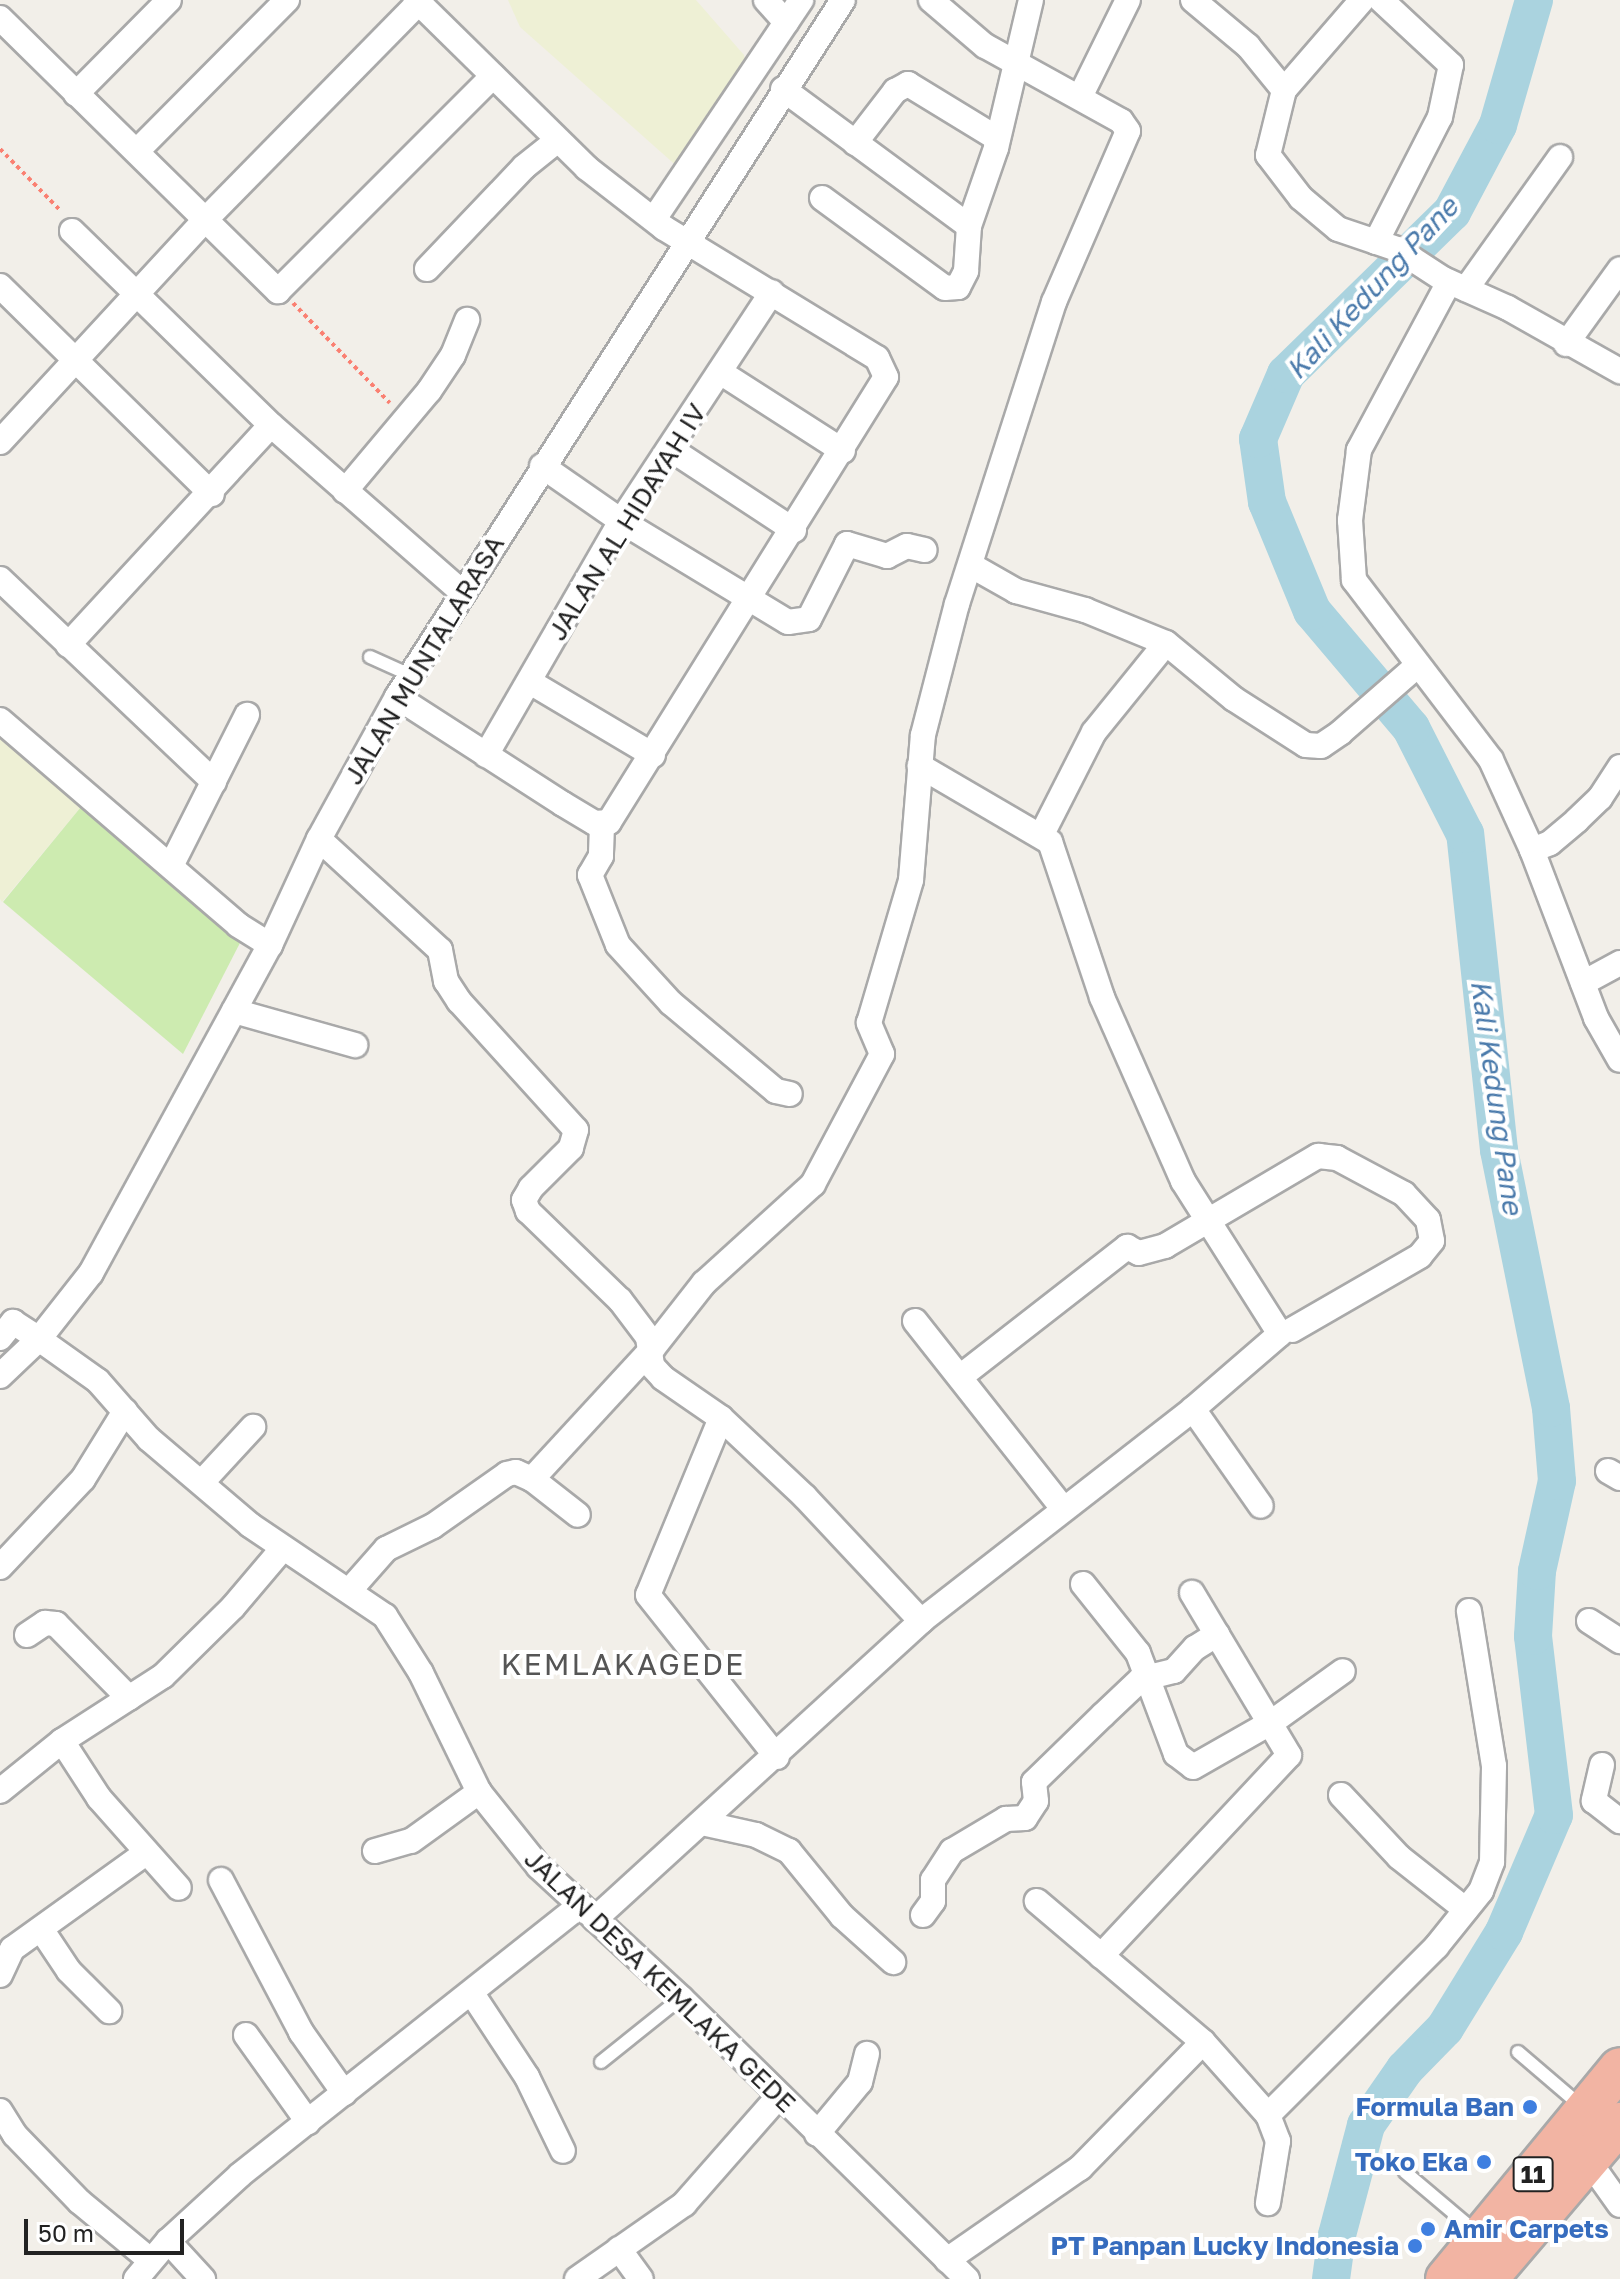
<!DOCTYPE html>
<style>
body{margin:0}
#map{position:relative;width:1620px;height:2279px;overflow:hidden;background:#f2efe9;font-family:"Golos Text",sans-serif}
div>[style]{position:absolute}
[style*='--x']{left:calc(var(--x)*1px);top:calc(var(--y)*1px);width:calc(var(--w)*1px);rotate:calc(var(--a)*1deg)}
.farmland>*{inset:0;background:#eef0d5}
.grass>*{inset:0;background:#cdebb0}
.river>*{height:38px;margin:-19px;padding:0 19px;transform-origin:19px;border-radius:19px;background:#aad3df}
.path>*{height:4px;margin-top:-2px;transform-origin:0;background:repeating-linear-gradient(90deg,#fa8072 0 4px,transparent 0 8px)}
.roads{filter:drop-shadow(2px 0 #a9a9a9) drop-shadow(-2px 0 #a9a9a9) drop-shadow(0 2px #a9a9a9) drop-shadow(0 -2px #a9a9a9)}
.service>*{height:12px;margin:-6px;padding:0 6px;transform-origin:6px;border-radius:6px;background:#fff}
.minor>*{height:24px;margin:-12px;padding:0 12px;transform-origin:12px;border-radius:12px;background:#fff}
.trunk>*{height:40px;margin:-20px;padding:0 20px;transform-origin:20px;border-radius:20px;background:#f2b4a3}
.dots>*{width:22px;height:22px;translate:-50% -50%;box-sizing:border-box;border:4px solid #fff;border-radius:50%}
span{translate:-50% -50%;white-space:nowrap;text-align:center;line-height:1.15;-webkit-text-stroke:8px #fff;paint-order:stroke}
.shield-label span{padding:2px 6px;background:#fff;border:2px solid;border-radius:6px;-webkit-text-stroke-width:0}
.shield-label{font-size:24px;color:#222;font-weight:700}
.street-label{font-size:26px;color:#222}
.shop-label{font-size:26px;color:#366cbe;font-weight:700}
.right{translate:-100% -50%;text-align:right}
.left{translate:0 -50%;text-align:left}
.water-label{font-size:28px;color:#4a7aab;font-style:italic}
.quarter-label{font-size:30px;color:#555;letter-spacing:2px}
.scale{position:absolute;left:24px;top:2219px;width:160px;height:36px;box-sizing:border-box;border:4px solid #222;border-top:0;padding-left:10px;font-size:24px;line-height:28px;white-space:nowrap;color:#222;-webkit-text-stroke:6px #fff;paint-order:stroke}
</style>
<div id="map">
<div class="farmland">
<i style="clip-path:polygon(508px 0,696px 0,744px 55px,746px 67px,680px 169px,520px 27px)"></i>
<i style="clip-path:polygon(0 728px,85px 802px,2px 902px,0 899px)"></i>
</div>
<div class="grass">
<i style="clip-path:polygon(85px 802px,242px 939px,183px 1054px,3px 902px)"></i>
</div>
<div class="river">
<i style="--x:1331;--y:2279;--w:44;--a:-82.2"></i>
<i style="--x:1337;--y:2235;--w:114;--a:-75.2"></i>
<i style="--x:1366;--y:2125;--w:68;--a:-55.1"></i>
<i style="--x:1405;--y:2069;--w:57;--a:-45.7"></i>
<i style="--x:1445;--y:2028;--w:113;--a:-58.4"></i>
<i style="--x:1504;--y:1932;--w:127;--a:-66.9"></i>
<i style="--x:1554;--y:1815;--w:180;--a:-96.7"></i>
<i style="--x:1533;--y:1636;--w:65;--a:-86.5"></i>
<i style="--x:1537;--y:1571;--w:92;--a:-77.5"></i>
<i style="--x:1557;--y:1481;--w:73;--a:-94.7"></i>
<i style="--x:1551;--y:1408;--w:263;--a:-101.4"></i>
<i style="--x:1499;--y:1150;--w:318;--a:-96.1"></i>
<i style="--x:1465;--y:834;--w:119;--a:-117"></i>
<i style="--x:1411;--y:728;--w:153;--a:-130.2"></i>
<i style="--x:1312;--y:611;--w:118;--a:-112.4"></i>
<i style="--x:1267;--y:502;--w:64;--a:-98.1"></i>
<i style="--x:1258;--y:439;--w:71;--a:-66.7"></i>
<i style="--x:1286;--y:374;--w:232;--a:-44.3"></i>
<i style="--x:1452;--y:212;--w:98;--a:-62.1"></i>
<i style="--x:1498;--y:125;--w:130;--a:-73.9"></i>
</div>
<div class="path">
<i style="--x:0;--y:149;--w:87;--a:45.5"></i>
<i style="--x:293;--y:303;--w:139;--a:45.9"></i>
</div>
<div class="roads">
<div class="service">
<i style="--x:370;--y:657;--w:44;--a:24.2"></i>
<i style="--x:1518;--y:2052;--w:83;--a:40.6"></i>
<i style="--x:601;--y:2062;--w:102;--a:-38.7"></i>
<i style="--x:1405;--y:2172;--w:93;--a:40.2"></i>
</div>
<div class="minor">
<i style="--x:766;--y:0;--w:30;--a:48"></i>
<i style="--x:1193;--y:0;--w:72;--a:39.9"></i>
<i style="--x:1248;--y:46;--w:57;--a:50.7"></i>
<i style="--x:1284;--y:90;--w:67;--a:103.8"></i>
<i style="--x:1268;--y:155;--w:54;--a:52.5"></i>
<i style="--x:1301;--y:198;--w:48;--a:40"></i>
<i style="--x:1338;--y:229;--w:62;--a:18.7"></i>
<i style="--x:1397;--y:249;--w:55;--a:33.1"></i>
<i style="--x:1443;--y:279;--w:71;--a:24"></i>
<i style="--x:1508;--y:308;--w:129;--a:29.4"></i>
<i style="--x:0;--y:18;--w:390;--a:44.5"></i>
<i style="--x:278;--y:291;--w:304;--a:-45"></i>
<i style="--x:783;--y:89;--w:231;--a:36.4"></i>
<i style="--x:1284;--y:90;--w:119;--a:-49.1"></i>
<i style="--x:76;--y:94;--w:132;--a:-45.3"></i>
<i style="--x:1080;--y:97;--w:108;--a:-63.7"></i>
<i style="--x:855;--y:143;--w:66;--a:-52.4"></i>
<i style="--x:895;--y:91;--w:15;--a:-28"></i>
<i style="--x:908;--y:84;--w:105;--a:31.4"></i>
<i style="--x:137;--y:151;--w:213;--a:-45.2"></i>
<i style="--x:822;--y:198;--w:152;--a:36.2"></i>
<i style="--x:945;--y:288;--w:13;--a:-4"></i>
<i style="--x:958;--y:287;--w:18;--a:-63"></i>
<i style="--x:966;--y:271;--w:45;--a:-86.2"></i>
<i style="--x:969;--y:226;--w:83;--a:-70.9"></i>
<i style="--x:996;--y:148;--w:152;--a:-76.7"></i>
<i style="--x:654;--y:219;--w:264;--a:-56.1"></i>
<i style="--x:72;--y:231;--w:278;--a:44.3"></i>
<i style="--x:271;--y:425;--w:254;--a:41.2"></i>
<i style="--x:1376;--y:242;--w:140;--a:-62.9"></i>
<i style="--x:1440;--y:117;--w:53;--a:-78.1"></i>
<i style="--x:1451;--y:65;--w:96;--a:-137.1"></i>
<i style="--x:427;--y:269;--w:141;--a:-46.4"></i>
<i style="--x:524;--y:167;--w:43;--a:-38.5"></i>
<i style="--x:1449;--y:282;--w:191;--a:118.2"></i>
<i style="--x:1359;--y:450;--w:71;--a:97.3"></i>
<i style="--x:1350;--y:520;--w:60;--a:86.2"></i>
<i style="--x:1354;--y:580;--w:226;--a:52.7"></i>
<i style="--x:1491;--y:760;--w:99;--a:65.5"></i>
<i style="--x:1532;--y:850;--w:180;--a:69.1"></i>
<i style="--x:1596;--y:1018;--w:48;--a:60.3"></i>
<i style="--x:0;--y:286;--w:297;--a:44.5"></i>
<i style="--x:1466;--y:289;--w:162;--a:-54.5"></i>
<i style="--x:1566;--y:344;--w:92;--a:-54.2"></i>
<i style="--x:720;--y:372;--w:146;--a:32.7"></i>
<i style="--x:0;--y:442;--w:302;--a:-47.3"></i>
<i style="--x:205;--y:220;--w:308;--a:-45.5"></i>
<i style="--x:672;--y:450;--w:146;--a:33.3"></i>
<i style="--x:542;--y:466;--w:96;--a:34.8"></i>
<i style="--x:621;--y:521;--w:195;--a:31.2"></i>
<i style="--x:788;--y:622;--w:21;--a:-8"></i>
<i style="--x:809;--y:619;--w:84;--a:-63.1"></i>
<i style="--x:847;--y:544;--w:42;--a:16.7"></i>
<i style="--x:887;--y:556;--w:22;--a:-27"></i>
<i style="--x:907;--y:546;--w:18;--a:13"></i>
<i style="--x:345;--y:491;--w:131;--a:-50"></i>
<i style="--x:429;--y:391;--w:43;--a:-56.3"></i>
<i style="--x:453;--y:355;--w:38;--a:-68"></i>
<i style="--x:972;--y:566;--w:51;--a:29.6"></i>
<i style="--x:1016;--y:591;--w:72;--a:15.4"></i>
<i style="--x:1085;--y:610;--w:87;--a:22.2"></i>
<i style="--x:1166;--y:643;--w:88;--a:39.5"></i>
<i style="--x:1234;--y:699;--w:85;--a:32.6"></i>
<i style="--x:1306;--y:745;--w:15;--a:4"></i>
<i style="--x:1321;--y:746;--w:23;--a:-34"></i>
<i style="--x:1340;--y:733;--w:103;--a:-41.1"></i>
<i style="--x:0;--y:579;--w:295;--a:43.5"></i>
<i style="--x:68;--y:645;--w:299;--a:-47.3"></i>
<i style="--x:530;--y:682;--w:143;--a:30.7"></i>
<i style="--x:397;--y:697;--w:197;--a:32.8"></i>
<i style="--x:563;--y:804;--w:37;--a:31"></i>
<i style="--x:595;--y:823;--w:14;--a:-4"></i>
<i style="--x:609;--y:822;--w:524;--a:-58.1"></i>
<i style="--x:886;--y:377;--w:21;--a:-115"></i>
<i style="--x:877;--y:358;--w:250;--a:-148.6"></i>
<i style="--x:664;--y:228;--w:98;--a:-142.1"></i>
<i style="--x:587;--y:168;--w:240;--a:-135.5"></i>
<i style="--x:0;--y:720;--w:314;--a:40.7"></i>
<i style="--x:238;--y:925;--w:38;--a:32"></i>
<i style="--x:486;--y:755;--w:270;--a:-60"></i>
<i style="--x:621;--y:521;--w:274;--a:-56.6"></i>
<i style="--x:602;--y:825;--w:31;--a:92"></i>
<i style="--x:601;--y:856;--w:22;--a:120"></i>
<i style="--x:590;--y:875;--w:75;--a:68.2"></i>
<i style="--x:618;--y:945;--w:79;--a:47.6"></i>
<i style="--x:671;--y:1003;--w:137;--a:40"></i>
<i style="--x:776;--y:1091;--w:14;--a:12"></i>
<i style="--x:1042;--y:834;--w:114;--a:-63"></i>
<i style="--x:1094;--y:732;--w:114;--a:-51"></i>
<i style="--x:319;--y:839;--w:164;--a:42.5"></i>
<i style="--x:440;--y:950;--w:32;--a:79"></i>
<i style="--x:446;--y:981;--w:24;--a:57"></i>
<i style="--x:459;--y:1001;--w:174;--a:47.8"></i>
<i style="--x:576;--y:1130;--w:19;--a:106"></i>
<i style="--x:571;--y:1148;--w:57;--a:135"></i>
<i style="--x:531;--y:1188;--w:14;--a:120"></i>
<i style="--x:524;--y:1200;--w:12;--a:70"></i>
<i style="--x:528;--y:1211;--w:128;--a:44.1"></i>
<i style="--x:620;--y:1300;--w:46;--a:52.9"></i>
<i style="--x:648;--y:1337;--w:29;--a:82"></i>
<i style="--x:652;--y:1366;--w:16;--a:47"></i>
<i style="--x:663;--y:1378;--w:70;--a:34.6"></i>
<i style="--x:721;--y:1418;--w:115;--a:43.2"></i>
<i style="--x:805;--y:1497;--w:170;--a:46.9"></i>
<i style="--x:1532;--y:850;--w:19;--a:-21"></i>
<i style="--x:1550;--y:843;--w:35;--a:-40"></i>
<i style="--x:1577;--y:820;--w:32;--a:-44"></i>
<i style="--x:1600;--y:798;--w:37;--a:-57"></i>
<i style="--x:172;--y:864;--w:167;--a:-63.3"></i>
<i style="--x:1583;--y:983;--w:42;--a:-28.4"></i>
<i style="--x:234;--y:1011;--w:126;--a:15.7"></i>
<i style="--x:915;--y:1321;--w:237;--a:51.7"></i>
<i style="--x:0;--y:1338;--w:21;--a:-51"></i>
<i style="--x:13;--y:1322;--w:31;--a:33"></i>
<i style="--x:39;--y:1339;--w:72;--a:35.4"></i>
<i style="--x:98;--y:1381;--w:77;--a:48.7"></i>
<i style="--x:149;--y:1439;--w:133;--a:40.4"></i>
<i style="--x:250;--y:1525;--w:163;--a:34"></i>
<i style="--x:385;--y:1616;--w:67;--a:57.7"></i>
<i style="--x:421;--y:1673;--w:132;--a:64"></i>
<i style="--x:479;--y:1792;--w:96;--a:51.3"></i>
<i style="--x:539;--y:1867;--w:193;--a:42.7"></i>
<i style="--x:681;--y:1998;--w:401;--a:44.5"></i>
<i style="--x:0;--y:1376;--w:54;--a:-43.5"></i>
<i style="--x:39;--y:1339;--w:84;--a:-51.8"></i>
<i style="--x:91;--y:1273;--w:374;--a:-61.4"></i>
<i style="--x:270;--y:945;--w:117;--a:-65.2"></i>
<i style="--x:319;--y:839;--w:162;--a:-61.2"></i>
<i style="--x:397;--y:697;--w:827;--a:-57.39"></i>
<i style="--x:960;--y:1377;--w:212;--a:-37.9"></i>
<i style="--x:1127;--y:1247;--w:13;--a:27"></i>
<i style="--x:1139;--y:1253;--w:27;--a:-15"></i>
<i style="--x:1165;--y:1246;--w:178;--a:-30.5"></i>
<i style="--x:1318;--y:1156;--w:19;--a:6"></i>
<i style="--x:1337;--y:1158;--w:76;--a:28.2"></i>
<i style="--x:1404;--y:1194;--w:35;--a:47"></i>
<i style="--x:1428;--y:1220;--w:21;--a:79"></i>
<i style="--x:1432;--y:1241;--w:19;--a:129"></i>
<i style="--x:1420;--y:1256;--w:148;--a:150"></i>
<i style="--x:1193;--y:1409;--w:118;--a:55"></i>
<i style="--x:721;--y:1418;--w:191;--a:112.4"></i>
<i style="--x:648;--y:1595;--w:207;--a:51.5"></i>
<i style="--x:1608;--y:1471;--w:14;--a:30"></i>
<i style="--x:532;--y:1479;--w:178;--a:-47.3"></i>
<i style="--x:653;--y:1348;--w:83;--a:-51.9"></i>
<i style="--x:704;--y:1283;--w:147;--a:-42.2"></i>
<i style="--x:813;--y:1184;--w:147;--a:-62"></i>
<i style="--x:882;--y:1054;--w:34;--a:-113"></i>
<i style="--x:869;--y:1023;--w:149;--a:-73.6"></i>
<i style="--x:911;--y:880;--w:145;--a:-85.3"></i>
<i style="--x:923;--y:735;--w:135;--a:-75.5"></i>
<i style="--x:957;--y:604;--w:317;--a:-72.2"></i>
<i style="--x:1054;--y:302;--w:186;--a:-66.6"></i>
<i style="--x:1128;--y:131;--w:12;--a:-125"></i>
<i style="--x:1121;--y:121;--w:155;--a:-151.1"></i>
<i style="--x:985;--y:46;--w:71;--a:-139.6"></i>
<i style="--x:203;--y:1481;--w:74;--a:-47.2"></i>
<i style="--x:0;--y:1567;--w:121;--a:-46.7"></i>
<i style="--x:83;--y:1479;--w:80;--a:-58.3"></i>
<i style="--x:1083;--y:1584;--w:88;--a:51.4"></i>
<i style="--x:1138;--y:1653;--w:108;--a:69.4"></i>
<i style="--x:1176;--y:1754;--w:21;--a:37"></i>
<i style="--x:1193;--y:1767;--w:91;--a:-29.7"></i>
<i style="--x:1272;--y:1722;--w:87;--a:-35.7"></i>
<i style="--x:349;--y:1591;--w:56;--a:-48.6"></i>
<i style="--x:386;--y:1549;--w:52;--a:-26.1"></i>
<i style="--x:433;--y:1526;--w:90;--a:-35.1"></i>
<i style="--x:507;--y:1474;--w:9;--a:-13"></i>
<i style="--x:516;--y:1472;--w:17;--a:24"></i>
<i style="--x:532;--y:1479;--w:58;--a:38"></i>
<i style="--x:1589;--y:1621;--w:37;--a:33"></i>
<i style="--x:27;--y:1635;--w:22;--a:-34"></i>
<i style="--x:45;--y:1623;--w:11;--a:5"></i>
<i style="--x:56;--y:1624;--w:104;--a:45.4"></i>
<i style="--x:62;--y:1741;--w:68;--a:57"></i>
<i style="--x:99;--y:1798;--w:120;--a:48.4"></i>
<i style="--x:1602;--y:1765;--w:37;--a:103"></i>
<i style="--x:1594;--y:1801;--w:33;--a:38"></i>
<i style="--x:0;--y:1791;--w:80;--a:-38.9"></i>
<i style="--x:62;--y:1741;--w:120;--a:-32.8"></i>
<i style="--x:163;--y:1676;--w:98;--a:-44.6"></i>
<i style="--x:233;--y:1607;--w:77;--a:-49.7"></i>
<i style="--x:1341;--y:1795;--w:85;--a:46.9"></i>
<i style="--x:1399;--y:1857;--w:85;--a:38.3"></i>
<i style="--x:702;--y:1823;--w:55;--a:12.5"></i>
<i style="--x:756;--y:1835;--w:37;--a:26"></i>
<i style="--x:789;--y:1851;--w:84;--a:50.8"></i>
<i style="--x:842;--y:1916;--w:69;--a:42"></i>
<i style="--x:375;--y:1851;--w:37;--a:-16"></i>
<i style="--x:411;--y:1841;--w:84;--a:-35.8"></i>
<i style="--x:221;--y:1880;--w:172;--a:62.2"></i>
<i style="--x:301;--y:2032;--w:75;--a:54.8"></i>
<i style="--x:923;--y:1915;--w:17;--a:-54"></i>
<i style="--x:933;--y:1901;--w:21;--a:-90"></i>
<i style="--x:933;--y:1880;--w:35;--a:-57"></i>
<i style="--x:952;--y:1851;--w:63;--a:-30.7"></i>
<i style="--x:1006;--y:1819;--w:19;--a:-3"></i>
<i style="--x:1025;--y:1818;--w:20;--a:-57"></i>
<i style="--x:1036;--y:1801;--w:19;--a:-96"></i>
<i style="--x:1034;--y:1782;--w:96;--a:-44.2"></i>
<i style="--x:1103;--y:1715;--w:52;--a:-43.5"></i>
<i style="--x:1141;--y:1679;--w:34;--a:-14"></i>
<i style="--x:1174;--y:1671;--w:31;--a:-48"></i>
<i style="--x:1195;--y:1648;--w:26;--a:-32"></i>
<i style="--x:595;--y:1919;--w:442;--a:-42.4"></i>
<i style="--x:921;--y:1621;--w:345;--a:-37.9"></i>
<i style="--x:1193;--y:1409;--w:115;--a:-40.8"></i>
<i style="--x:1280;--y:1334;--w:181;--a:-122.4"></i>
<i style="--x:1183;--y:1181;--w:201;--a:-113.8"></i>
<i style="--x:1102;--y:997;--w:163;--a:-108.5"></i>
<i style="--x:1050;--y:842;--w:151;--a:-149.7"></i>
<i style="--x:41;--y:1929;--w:50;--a:56.3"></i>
<i style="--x:69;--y:1971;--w:57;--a:45"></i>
<i style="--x:1101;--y:1956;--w:275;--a:-46.9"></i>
<i style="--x:1289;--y:1755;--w:189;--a:-120.9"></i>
<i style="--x:0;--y:1975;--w:29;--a:-65"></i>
<i style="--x:12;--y:1949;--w:163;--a:-35.7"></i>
<i style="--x:473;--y:1995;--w:98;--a:56.6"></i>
<i style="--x:527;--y:2077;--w:82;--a:64.1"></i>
<i style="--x:246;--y:2035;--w:107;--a:54.5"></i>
<i style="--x:1203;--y:2042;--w:98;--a:48.3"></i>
<i style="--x:1268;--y:2115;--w:28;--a:69"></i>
<i style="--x:1278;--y:2141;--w:63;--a:99.2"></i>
<i style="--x:0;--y:2111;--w:28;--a:58"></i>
<i style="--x:15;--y:2135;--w:93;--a:45.9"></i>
<i style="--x:80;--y:2202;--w:91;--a:39.6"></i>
<i style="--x:1268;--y:2115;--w:238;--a:-45"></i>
<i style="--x:1436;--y:1947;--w:72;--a:-51.2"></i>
<i style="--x:1481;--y:1891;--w:31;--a:-69"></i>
<i style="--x:1492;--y:1862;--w:96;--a:-88.8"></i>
<i style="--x:1494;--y:1766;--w:157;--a:-99.2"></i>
<i style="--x:817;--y:2134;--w:67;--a:-50.4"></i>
<i style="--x:860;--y:2082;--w:29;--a:-76"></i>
<i style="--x:1588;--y:2160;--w:55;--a:54.6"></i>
<i style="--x:168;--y:2241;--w:52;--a:47.4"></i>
<i style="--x:619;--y:2249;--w:37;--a:54"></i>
<i style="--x:947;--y:2260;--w:162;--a:-34.7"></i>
<i style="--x:1080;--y:2168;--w:176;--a:-45.7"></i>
<i style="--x:1203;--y:2042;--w:218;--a:-139.7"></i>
<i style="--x:136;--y:2279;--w:50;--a:-49.9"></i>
<i style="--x:168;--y:2241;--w:98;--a:-42.5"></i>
<i style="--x:240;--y:2175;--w:434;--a:-38.4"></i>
<i style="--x:577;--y:2279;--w:131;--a:-35"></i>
<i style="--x:684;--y:2204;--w:141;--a:-48.7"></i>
</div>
<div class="trunk">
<i style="--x:1446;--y:2279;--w:273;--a:-50.5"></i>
<i style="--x:1487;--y:2279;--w:205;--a:-49.6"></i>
</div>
</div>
<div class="dots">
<i style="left:1530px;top:2107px;background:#3f7fe0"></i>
<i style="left:1484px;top:2162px;background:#3f7fe0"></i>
<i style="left:1428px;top:2229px;background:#3f7fe0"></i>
<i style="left:1415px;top:2246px;background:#3f7fe0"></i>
</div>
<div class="shield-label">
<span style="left:1533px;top:2174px">11</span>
</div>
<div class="street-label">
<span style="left:627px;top:522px;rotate:-58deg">JALAN AL HIDAYAH IV</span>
<span style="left:424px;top:660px;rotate:-59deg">JALAN MUNTALARASA</span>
<span style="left:660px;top:1981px;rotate:44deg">JALAN DESA KEMLAKA GEDE</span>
</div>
<div class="shop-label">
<span class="right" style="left:1514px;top:2107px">Formula Ban</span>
<span class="right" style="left:1468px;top:2162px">Toko Eka</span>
<span class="left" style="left:1444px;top:2229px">Amir Carpets</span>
<span class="right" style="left:1399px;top:2246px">PT Panpan Lucky Indonesia</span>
</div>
<div class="water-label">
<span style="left:1372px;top:288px;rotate:-47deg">Kali Kedung Pane</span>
<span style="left:1497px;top:1097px;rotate:82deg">Kali Kedung Pane</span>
</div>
<div class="quarter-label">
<span style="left:623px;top:1664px">KEMLAKAGEDE</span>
</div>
<div class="scale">50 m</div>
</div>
